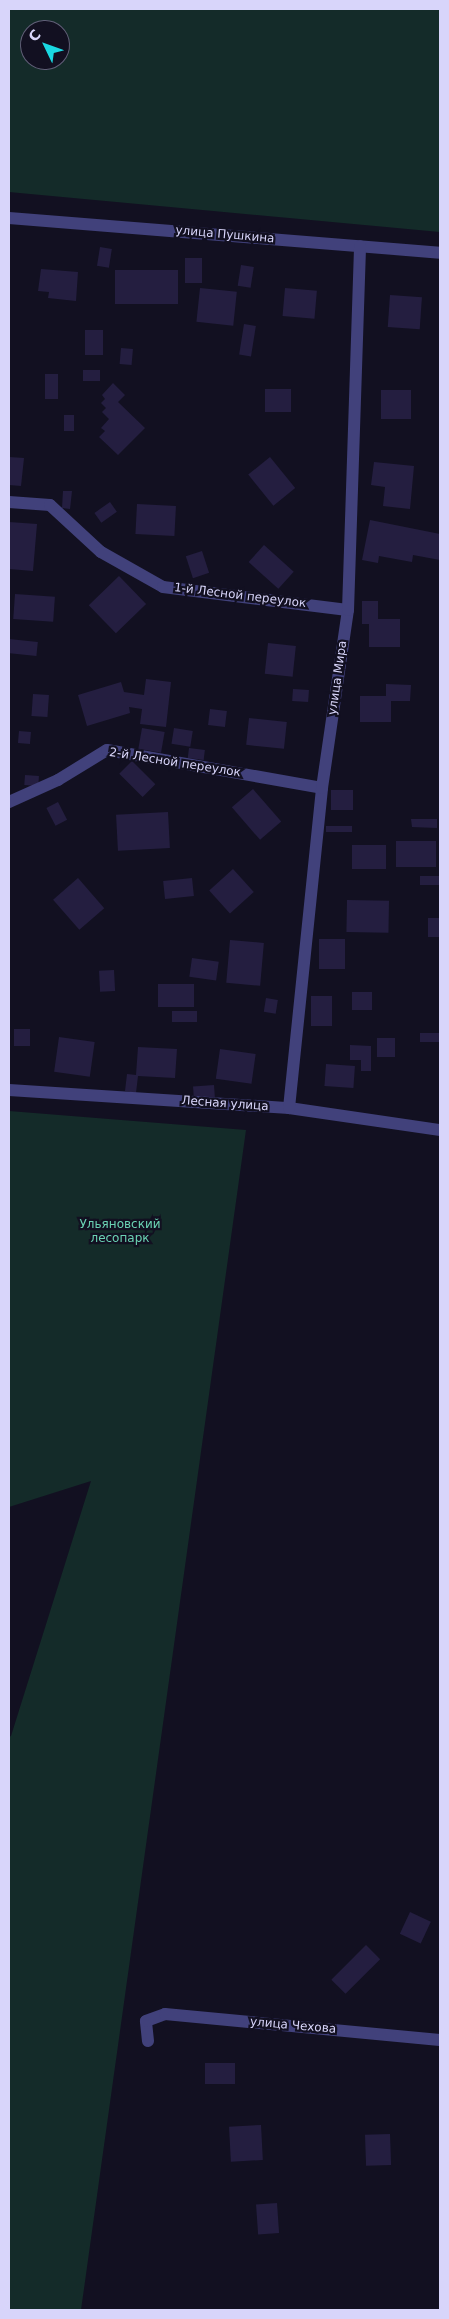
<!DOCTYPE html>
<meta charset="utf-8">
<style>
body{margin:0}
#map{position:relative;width:449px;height:2319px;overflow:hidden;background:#121021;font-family:"DejaVu Sans",sans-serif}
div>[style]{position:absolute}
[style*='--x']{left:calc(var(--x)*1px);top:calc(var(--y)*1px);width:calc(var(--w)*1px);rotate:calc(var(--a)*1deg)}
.green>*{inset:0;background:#142b29}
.building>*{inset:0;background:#241e40;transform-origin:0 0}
.minor>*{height:12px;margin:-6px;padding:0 6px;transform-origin:6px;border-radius:6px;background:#41417b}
span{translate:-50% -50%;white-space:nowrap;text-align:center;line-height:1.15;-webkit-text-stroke:4.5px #121021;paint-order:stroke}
.street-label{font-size:12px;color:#d8d5fa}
.park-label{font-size:12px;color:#6ad2b3}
.frame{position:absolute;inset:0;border:10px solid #d8d5fa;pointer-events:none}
.north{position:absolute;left:20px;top:20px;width:50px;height:50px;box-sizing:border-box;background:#121021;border:1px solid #615f78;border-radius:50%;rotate:312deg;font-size:14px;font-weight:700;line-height:20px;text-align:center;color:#d8d5fa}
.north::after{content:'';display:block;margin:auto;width:18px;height:22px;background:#1ad8e2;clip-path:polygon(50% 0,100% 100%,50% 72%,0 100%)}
</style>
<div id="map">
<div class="green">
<i style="clip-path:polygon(evenodd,9px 9px,440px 9px,440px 232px,9px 192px,9px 9px,30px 30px,60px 30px,60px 60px,30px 60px,30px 30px)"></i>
<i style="clip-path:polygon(9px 1111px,246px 1130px,81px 2310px,9px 2310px,9px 1737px,11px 1736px,91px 1481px,9px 1507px)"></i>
</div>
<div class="building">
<i style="left:100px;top:247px;width:12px;height:19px;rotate:9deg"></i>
<i style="left:185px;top:258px;width:17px;height:25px"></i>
<i style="left:241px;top:265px;width:13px;height:21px;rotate:9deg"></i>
<i style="clip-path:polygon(41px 269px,78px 272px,76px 301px,48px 298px,49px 292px,38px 291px)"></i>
<i style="left:115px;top:270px;width:63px;height:34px"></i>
<i style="left:200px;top:288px;width:37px;height:34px;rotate:6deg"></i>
<i style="left:285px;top:288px;width:32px;height:28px;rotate:5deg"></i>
<i style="left:390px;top:295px;width:32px;height:32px;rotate:4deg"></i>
<i style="left:244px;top:324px;width:12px;height:31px;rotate:9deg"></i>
<i style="left:85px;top:330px;width:18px;height:25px"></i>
<i style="left:121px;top:348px;width:12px;height:16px;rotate:5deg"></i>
<i style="left:83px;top:370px;width:17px;height:11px"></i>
<i style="left:45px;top:374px;width:13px;height:25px"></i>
<i style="clip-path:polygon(113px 383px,125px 395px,118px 402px,145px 428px,118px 455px,99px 437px,105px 431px,101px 428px,109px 419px,102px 412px,106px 408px,101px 403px,105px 399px,102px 395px)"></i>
<i style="left:265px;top:389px;width:26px;height:23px"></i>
<i style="left:381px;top:390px;width:30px;height:29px"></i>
<i style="left:64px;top:415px;width:10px;height:16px"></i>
<i style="clip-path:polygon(9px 457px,24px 458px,21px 486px,9px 485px)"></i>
<i style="left:270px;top:457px;width:40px;height:28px;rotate:51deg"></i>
<i style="clip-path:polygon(374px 462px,414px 466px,410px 509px,383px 506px,385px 487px,371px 485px)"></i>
<i style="clip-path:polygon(63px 491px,72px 491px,70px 509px,62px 508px)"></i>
<i style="left:110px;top:502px;width:12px;height:19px;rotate:55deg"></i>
<i style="left:137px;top:504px;width:39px;height:30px;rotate:3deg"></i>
<i style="clip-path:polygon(370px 520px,440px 534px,440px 560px,413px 555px,412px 562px,379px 556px,378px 563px,362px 560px)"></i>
<i style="clip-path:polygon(9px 522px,37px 524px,33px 571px,9px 569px)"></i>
<i style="left:264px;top:545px;width:40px;height:23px;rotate:42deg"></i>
<i style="left:202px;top:551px;width:23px;height:17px;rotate:72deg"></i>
<i style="left:119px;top:576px;width:39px;height:42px;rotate:46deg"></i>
<i style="left:15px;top:594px;width:40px;height:25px;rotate:4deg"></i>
<i style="clip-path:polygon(362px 601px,378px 601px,378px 619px,400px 619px,400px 647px,369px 647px,369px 624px,362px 624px)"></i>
<i style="left:9px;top:639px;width:29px;height:14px;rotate:6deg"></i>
<i style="left:268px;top:643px;width:28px;height:31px;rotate:6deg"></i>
<i style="clip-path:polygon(146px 679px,171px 682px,166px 727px,140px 724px,142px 709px,129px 707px,130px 713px,87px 726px,78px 695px,121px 682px,124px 692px,144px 695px)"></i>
<i style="clip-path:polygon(386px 684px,411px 685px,410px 701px,391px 701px,391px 722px,360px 722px,360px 696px,386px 696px)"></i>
<i style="left:293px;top:689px;width:16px;height:12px;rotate:4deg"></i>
<i style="left:33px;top:694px;width:16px;height:22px;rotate:4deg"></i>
<i style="left:210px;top:709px;width:17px;height:16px;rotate:7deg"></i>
<i style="left:249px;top:718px;width:38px;height:27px;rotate:6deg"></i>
<i style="left:142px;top:728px;width:23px;height:21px;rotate:10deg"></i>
<i style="left:174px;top:728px;width:19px;height:16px;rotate:9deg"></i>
<i style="left:19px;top:731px;width:12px;height:12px;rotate:5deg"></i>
<i style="left:189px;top:748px;width:16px;height:10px;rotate:7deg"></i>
<i style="left:132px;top:761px;width:33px;height:18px;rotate:45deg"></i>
<i style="left:25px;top:775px;width:14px;height:10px;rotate:4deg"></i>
<i style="left:253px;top:789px;width:43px;height:28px;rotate:49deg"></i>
<i style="left:331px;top:790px;width:22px;height:20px"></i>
<i style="left:58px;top:802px;width:20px;height:13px;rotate:63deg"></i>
<i style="left:168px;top:812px;width:36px;height:52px;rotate:87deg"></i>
<i style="clip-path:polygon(411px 819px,437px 819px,437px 828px,412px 827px)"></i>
<i style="left:326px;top:826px;width:26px;height:6px"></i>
<i style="left:396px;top:841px;width:40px;height:26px"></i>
<i style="left:352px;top:845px;width:34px;height:24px"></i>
<i style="left:233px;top:869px;width:31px;height:32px;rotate:48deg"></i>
<i style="left:420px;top:876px;width:20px;height:9px"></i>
<i style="left:78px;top:878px;width:40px;height:33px;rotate:49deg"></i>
<i style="left:192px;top:878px;width:18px;height:29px;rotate:84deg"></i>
<i style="left:347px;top:900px;width:42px;height:32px;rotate:1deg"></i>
<i style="left:428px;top:918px;width:12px;height:19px"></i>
<i style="left:319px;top:939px;width:26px;height:30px"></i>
<i style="left:230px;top:940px;width:34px;height:43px;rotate:5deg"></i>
<i style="left:192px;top:958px;width:27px;height:19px;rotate:8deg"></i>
<i style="left:114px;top:970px;width:21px;height:15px;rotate:87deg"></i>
<i style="left:158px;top:984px;width:36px;height:23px"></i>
<i style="left:352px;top:992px;width:20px;height:18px"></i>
<i style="left:311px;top:996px;width:21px;height:30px"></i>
<i style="left:266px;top:998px;width:12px;height:14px;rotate:9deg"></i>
<i style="left:172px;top:1011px;width:25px;height:11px"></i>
<i style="left:14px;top:1029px;width:16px;height:17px"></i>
<i style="left:420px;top:1033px;width:19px;height:9px"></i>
<i style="left:59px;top:1037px;width:36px;height:35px;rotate:8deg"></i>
<i style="left:377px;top:1038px;width:18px;height:19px"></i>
<i style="clip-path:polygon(350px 1045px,371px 1046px,371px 1071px,361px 1071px,361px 1060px,350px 1060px)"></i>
<i style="clip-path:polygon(138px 1047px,177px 1049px,175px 1078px,138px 1076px,136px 1093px,125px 1091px,127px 1074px,136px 1075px)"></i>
<i style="left:220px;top:1049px;width:36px;height:30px;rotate:8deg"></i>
<i style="left:326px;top:1064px;width:29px;height:22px;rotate:4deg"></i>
<i style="left:214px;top:1085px;width:14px;height:21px;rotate:86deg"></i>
<i style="left:410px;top:1912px;width:23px;height:24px;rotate:25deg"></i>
<i style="left:366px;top:1945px;width:20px;height:49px;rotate:45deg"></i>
<i style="left:235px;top:2063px;width:21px;height:30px;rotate:90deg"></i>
<i style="left:261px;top:2125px;width:35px;height:32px;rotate:87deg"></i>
<i style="left:390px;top:2134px;width:31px;height:25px;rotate:88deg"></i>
<i style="left:277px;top:2203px;width:30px;height:21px;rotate:86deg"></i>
</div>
<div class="minor">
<i style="--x:9;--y:218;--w:432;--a:4.6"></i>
<i style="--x:9;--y:502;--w:41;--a:4.2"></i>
<i style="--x:50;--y:505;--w:69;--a:42.7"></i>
<i style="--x:101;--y:552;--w:71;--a:29.4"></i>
<i style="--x:163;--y:587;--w:186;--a:7.1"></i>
<i style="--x:9;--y:802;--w:54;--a:-24.2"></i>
<i style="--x:58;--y:780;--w:57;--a:-31.5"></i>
<i style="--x:107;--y:750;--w:218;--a:10"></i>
<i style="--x:9;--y:1090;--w:281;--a:3.7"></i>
<i style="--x:289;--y:1108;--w:153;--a:8.3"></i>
<i style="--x:289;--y:1108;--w:322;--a:-84.1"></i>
<i style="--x:322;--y:788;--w:180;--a:-81.7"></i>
<i style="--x:348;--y:610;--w:364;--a:-88.1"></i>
<i style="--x:148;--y:2041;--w:20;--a:-96"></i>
<i style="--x:146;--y:2021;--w:20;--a:-20"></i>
<i style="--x:165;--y:2014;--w:276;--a:5.4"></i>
</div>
<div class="street-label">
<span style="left:225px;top:235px;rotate:5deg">улица Пушкина</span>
<span style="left:240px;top:596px;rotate:7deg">1-й Лесной переулок</span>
<span style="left:338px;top:678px;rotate:-82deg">улица Мира</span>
<span style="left:175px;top:763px;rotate:9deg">2-й Лесной переулок</span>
<span style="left:225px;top:1104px;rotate:4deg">Лесная улица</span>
<span style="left:293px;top:2026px;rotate:5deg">улица Чехова</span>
</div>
<div class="park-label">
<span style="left:120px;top:1232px">Ульяновский<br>лесопарк</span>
</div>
<div class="frame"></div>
<div class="north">С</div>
</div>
